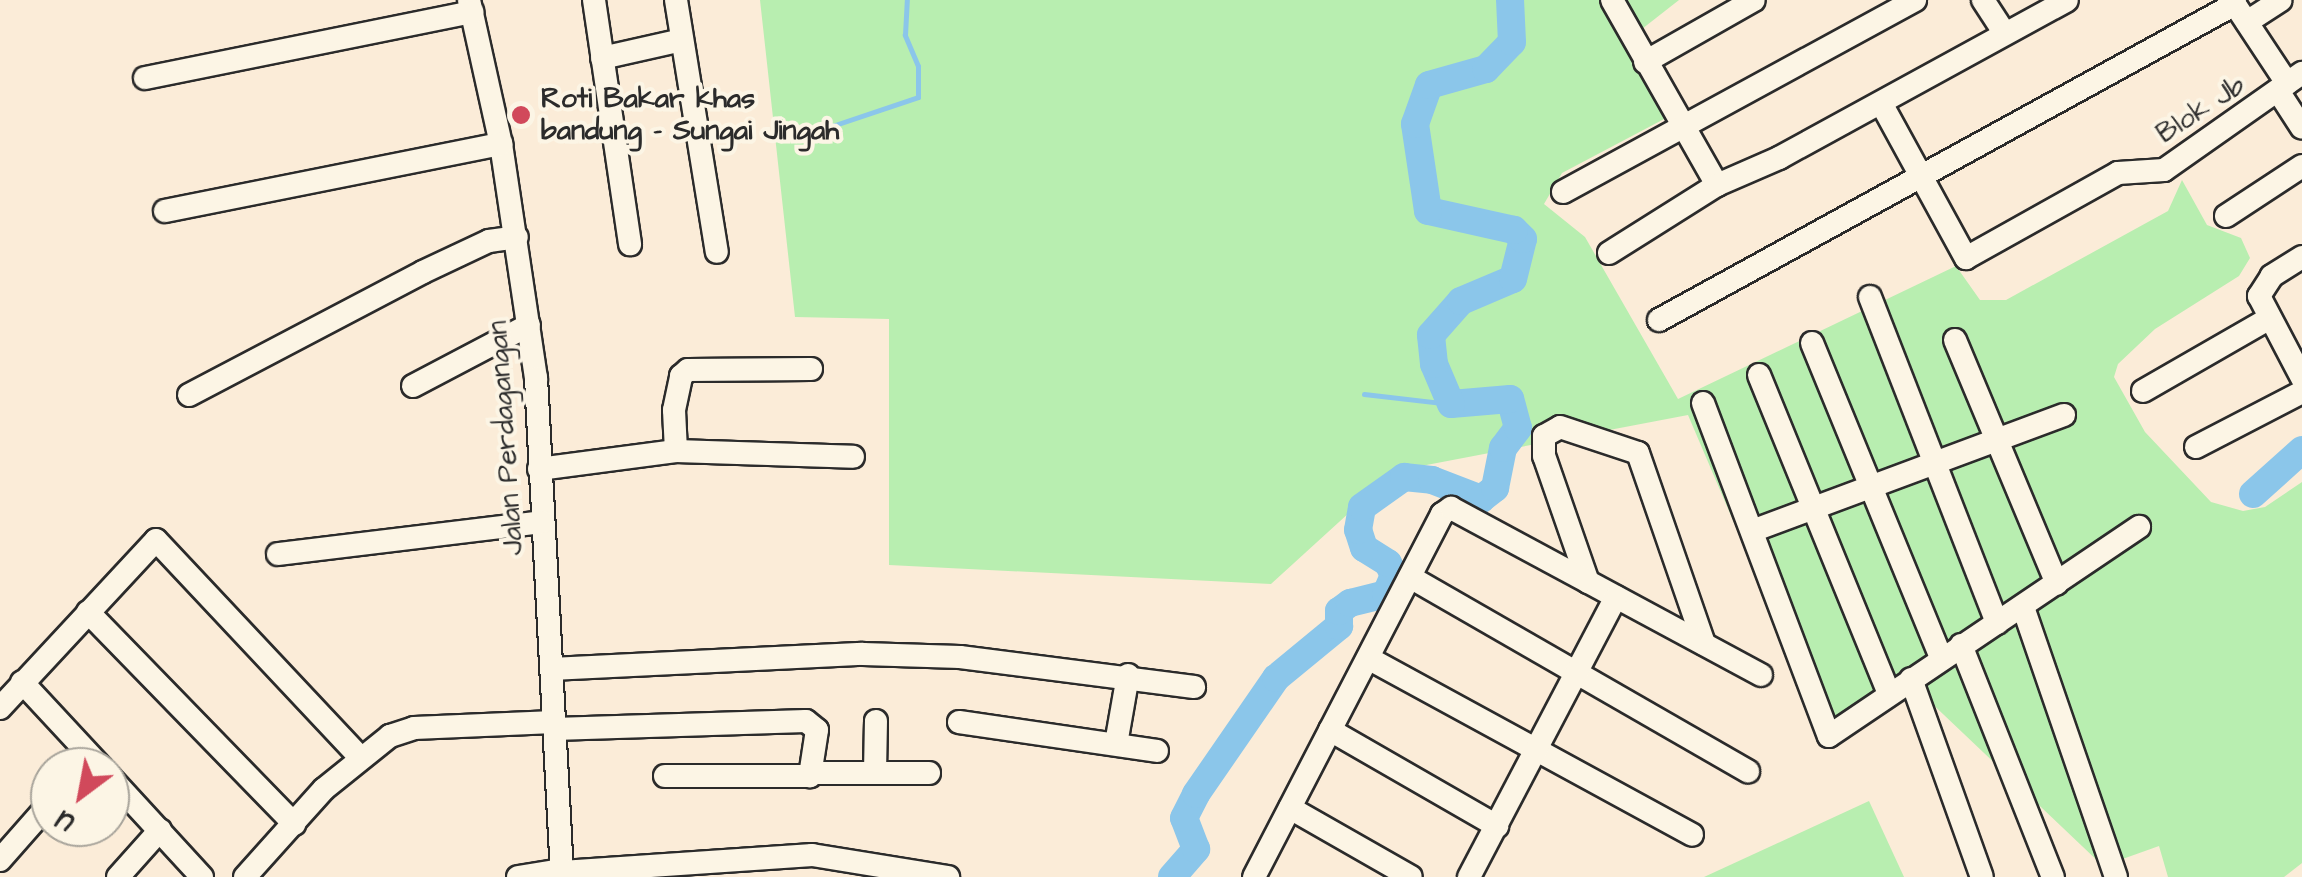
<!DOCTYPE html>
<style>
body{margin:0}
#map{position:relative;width:2302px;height:877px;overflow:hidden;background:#fbecd8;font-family:"Architects Daughter",sans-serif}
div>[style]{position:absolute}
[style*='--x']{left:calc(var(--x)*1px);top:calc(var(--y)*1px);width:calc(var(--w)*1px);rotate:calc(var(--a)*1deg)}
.green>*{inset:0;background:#b8eeb0}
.stream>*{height:5px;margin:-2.5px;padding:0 2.5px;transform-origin:2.5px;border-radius:2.5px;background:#8bc6ea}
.river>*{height:28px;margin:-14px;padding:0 14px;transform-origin:14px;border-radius:14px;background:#8bc6ea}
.roads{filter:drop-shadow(2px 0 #2b2b2b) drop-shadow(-2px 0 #2b2b2b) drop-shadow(0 2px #2b2b2b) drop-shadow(0 -2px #2b2b2b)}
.minor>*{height:22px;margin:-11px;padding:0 11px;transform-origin:11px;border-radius:11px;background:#fcf5e5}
.dots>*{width:28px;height:28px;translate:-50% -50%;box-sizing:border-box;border:5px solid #fcf5e5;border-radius:50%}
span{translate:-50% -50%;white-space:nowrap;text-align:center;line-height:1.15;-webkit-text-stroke:8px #fcf5e5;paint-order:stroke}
.poi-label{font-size:28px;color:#2b2b2b;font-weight:700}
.left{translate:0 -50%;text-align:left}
.street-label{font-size:28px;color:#2b2b2b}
.north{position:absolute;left:30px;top:747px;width:100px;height:100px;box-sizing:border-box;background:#fcf5e5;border:2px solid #a8a49b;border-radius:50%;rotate:212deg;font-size:28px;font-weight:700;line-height:40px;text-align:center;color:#2b2b2b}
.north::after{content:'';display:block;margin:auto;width:35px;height:45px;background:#d1495b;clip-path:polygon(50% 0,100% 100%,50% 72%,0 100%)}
</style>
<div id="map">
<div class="green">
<i style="clip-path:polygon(760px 0,1679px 0,1633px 36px,1666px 118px,1562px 173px,1544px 204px,1585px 237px,1678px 399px,1956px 266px,1980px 300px,2006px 300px,2168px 211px,2182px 180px,2207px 225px,2241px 238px,2250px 258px,2239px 276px,2155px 329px,2118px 364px,2114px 377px,2145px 432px,2211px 502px,2243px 511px,2265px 507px,2302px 482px,2302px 863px,2284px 877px,2168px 877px,2159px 846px,2103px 866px,1904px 677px,1822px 729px,1688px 415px,1395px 471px,1271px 584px,889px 565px,889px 319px,795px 317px)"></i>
<i style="clip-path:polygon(1869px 801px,1904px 877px,1704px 877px)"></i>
</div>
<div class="stream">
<i style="--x:826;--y:128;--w:97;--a:-18.6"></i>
<i style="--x:918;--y:97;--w:31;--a:-90"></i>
<i style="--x:918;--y:66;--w:34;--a:-113"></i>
<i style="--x:905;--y:35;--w:35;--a:-87"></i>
<i style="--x:1364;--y:394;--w:88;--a:6.6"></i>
</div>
<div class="river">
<i style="--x:2253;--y:494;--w:66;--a:-41.9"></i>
<i style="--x:1172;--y:877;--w:37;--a:-49"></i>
<i style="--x:1196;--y:849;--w:33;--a:-111"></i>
<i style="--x:1184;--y:818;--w:27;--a:-63"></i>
<i style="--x:1196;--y:794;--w:141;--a:-55.4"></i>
<i style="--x:1276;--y:678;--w:82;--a:-39.5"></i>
<i style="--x:1339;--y:626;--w:15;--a:-90"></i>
<i style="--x:1339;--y:611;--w:14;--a:-36"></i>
<i style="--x:1350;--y:603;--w:37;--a:-14"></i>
<i style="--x:1386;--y:594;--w:21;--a:-67"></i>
<i style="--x:1394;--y:575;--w:13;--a:-117"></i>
<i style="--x:1388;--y:563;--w:28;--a:-148"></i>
<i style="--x:1364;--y:548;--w:19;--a:-108"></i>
<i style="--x:1358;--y:530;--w:23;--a:-80"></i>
<i style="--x:1362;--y:507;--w:52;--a:-35.5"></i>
<i style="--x:1404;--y:477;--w:28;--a:6"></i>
<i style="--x:1432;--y:480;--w:53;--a:21.2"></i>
<i style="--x:1481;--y:499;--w:18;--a:-38"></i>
<i style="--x:1495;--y:488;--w:41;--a:-78.7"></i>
<i style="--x:1503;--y:448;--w:25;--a:-53"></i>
<i style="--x:1518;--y:428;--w:30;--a:-105"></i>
<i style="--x:1510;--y:399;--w:59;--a:175.2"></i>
<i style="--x:1451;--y:404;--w:43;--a:-113"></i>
<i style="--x:1434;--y:364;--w:29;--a:-96"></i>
<i style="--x:1431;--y:335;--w:45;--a:-48.6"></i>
<i style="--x:1461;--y:301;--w:56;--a:-22.9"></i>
<i style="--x:1513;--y:279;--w:41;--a:-76"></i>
<i style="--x:1523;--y:239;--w:13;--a:-135"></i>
<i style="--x:1514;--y:230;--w:88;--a:-167.5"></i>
<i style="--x:1428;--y:211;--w:88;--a:-98.5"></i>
<i style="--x:1415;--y:124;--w:41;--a:-70.3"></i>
<i style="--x:1429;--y:85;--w:59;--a:-15.7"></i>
<i style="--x:1486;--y:69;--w:37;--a:-46"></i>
<i style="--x:1512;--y:42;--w:42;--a:-92.7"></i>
</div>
<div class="roads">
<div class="minor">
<i style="--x:469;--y:0;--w:148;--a:77.5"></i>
<i style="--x:501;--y:144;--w:237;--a:81.5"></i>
<i style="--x:536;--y:378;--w:500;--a:87"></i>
<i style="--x:594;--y:0;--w:247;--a:81.6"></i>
<i style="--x:676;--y:0;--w:255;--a:80.8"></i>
<i style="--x:1612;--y:0;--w:213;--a:60.4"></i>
<i style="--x:1983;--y:0;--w:38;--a:57"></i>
<i style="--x:2232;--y:0;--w:100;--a:56.5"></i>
<i style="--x:2247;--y:22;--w:40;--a:-32.9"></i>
<i style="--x:602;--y:58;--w:82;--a:-12.7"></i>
<i style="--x:1645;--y:62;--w:125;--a:-29.6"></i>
<i style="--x:145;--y:78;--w:334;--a:-11.4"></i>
<i style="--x:2280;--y:94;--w:40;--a:57.1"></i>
<i style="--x:1881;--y:103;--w:177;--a:61.3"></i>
<i style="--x:1966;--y:258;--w:174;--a:-29.2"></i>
<i style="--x:2118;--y:173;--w:46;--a:-3.7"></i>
<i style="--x:2164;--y:170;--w:169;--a:-35.1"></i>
<i style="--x:1563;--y:192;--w:401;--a:-28.6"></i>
<i style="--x:165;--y:211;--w:343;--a:-11.3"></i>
<i style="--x:2226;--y:216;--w:91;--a:-33.3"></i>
<i style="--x:1609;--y:253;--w:128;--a:-32.2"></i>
<i style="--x:1717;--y:185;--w:68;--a:-23.5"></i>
<i style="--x:1779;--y:158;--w:328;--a:-28.7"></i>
<i style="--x:2302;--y:257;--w:36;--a:148"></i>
<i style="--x:2272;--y:276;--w:24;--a:123"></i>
<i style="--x:2259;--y:296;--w:93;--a:62.3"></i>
<i style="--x:1870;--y:297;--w:350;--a:68.7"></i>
<i style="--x:1659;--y:320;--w:657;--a:-28.75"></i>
<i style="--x:1955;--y:340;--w:264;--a:67.3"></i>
<i style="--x:1812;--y:343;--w:337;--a:67.7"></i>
<i style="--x:1759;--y:375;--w:344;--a:67.8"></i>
<i style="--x:413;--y:386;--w:131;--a:-27.7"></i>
<i style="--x:2143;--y:391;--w:146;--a:-29.9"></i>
<i style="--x:189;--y:395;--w:264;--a:-27.7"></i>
<i style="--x:423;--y:272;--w:73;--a:-25.2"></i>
<i style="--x:489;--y:241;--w:28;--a:-8"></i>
<i style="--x:1703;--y:403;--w:356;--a:69.3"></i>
<i style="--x:1829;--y:736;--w:374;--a:-34"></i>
<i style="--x:2196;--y:447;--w:119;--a:-27.4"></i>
<i style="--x:676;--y:451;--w:41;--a:-92.8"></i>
<i style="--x:674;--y:410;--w:35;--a:-78"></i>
<i style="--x:681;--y:376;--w:9;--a:-41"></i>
<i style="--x:688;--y:370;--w:123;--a:-0.5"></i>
<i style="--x:539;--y:469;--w:138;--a:-7.5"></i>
<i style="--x:676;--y:451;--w:177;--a:1.9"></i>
<i style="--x:1752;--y:531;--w:333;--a:-20.4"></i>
<i style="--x:278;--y:554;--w:267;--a:-6.9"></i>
<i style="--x:1410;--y:577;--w:390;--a:29.9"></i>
<i style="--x:1588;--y:582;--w:133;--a:-109.2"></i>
<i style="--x:1544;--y:456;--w:20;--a:-90"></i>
<i style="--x:1544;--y:436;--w:18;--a:-29"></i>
<i style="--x:1560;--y:427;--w:82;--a:18.4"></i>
<i style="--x:1638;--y:453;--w:202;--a:70.9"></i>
<i style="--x:2023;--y:607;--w:286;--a:71"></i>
<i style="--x:88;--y:612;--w:296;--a:45.8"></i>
<i style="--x:1961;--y:645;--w:250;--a:68.4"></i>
<i style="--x:1368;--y:658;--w:369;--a:28.6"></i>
<i style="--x:551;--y:669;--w:312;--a:-2.8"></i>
<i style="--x:863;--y:654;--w:97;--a:1.8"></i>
<i style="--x:960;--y:657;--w:236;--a:7.3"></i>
<i style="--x:1911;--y:679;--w:210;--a:70.3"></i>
<i style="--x:22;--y:682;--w:116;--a:47.1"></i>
<i style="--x:0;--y:708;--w:229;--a:-47.1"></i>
<i style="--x:156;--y:540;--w:296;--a:46.8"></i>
<i style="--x:959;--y:722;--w:200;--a:8.3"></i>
<i style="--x:554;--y:729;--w:252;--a:-1.8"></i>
<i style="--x:806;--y:721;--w:14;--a:39"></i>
<i style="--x:817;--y:730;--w:47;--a:98.7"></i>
<i style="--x:810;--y:776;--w:145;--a:180"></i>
<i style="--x:1330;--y:730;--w:193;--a:29.9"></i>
<i style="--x:1116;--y:744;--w:70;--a:-80.1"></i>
<i style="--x:875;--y:772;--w:51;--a:-88.9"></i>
<i style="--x:814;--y:773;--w:115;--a:0"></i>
<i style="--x:110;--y:777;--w:136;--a:47.4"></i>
<i style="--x:1290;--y:808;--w:139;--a:29.7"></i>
<i style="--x:0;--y:860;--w:76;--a:-48.7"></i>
<i style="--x:562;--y:872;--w:251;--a:-3.9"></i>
<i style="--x:812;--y:855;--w:138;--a:9.2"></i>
<i style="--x:118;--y:877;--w:63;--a:-48.2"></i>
<i style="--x:245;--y:877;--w:118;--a:-48.1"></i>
<i style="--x:324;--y:789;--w:85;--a:-38.8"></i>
<i style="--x:390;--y:736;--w:25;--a:-18"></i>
<i style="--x:414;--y:728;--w:140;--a:-2.5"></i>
<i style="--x:518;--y:877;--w:45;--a:-9"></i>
<i style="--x:1254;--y:877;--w:409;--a:-62.6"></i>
<i style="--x:1442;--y:514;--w:11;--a:-34"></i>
<i style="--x:1451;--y:508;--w:352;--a:28.3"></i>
<i style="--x:1469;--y:877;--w:316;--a:-62.3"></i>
</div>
</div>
<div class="dots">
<i style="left:521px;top:115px;background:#d1495b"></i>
</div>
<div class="poi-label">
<span class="left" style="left:541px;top:115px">Roti Bakar khas<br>bandung - Sungai Jingah</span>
</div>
<div class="street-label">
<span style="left:2201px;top:110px;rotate:-33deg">Blok Jb</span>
<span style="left:506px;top:438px;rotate:-94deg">Jalan Perdagangan</span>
</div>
<div class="north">U</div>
</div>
